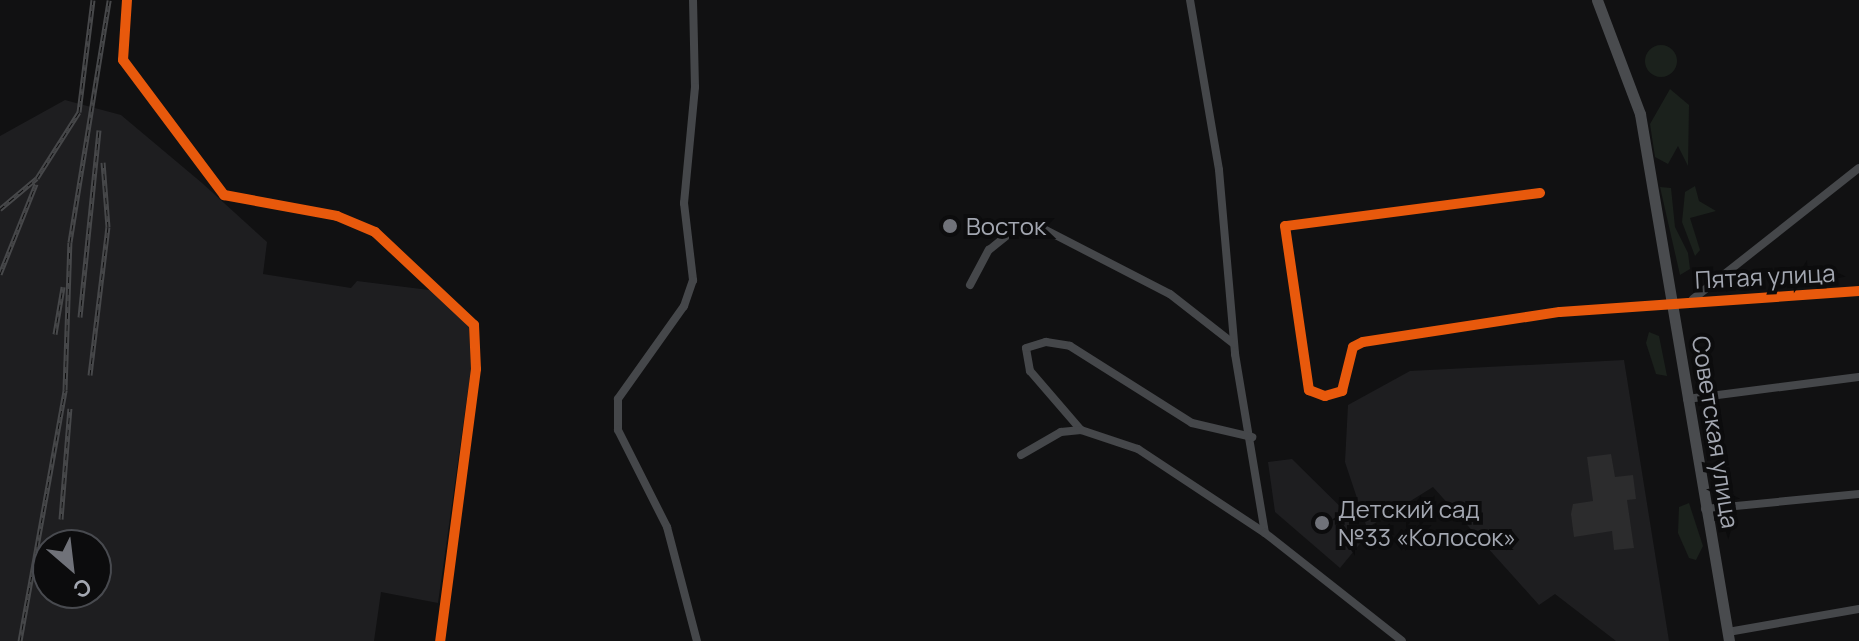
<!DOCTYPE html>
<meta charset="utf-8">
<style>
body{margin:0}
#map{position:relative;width:1859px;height:641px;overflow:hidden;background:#111112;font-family:Manrope,sans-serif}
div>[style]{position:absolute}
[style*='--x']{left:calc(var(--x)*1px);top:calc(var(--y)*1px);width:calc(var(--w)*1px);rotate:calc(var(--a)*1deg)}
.built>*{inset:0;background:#1e1e20}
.green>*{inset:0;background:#1b211c}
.round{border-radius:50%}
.building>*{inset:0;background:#2c2c2d}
.street>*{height:8px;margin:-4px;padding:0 4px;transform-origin:4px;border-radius:4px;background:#45474a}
.secondary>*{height:11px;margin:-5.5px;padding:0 5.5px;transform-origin:5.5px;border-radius:5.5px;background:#494b4e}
.rail>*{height:5px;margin-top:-2.5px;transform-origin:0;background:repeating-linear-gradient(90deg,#0c0c0d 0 6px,#47484a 0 12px);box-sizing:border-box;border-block:2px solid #47484a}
.cycleway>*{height:10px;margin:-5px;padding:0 5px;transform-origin:5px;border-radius:5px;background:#e8590c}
.dots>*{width:22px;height:22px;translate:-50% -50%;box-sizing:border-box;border:4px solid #0c0c0d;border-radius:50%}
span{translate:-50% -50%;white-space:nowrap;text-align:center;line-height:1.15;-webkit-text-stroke:8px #0c0c0d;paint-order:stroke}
.poi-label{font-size:24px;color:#a3a7b1}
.left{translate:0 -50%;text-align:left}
.street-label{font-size:24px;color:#a3a7b1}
.north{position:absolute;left:32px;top:529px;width:80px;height:80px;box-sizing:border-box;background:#0c0c0d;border:2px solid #484a4f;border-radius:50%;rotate:152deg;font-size:22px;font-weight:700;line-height:32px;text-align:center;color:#a3a7b1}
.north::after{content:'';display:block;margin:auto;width:28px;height:36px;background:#707279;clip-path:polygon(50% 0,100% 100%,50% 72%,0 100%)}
</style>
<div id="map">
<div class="built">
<i style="clip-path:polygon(evenodd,65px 100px,121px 115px,202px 183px,267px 242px,263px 274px,351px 288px,357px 281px,437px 291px,469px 327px,471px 369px,438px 603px,381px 592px,374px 641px,0 641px,0 136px,65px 100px,48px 545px,96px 545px,96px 593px,48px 593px,48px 545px)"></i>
<i style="clip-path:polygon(1624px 360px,1669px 641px,1616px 641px,1555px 594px,1539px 605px,1433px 487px,1367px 528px,1345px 462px,1348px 405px,1410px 371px)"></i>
<i style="clip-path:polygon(1292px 459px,1368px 534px,1340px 568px,1275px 512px,1268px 462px)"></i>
</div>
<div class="green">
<i class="round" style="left:1645px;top:45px;width:32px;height:32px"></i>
<i style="clip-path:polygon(1670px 89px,1689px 105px,1688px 166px,1678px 146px,1668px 164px,1655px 157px,1650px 124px)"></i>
<i style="clip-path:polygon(1695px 186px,1699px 201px,1716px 211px,1690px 218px,1700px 250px,1695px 256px,1682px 222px,1685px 192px)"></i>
<i style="clip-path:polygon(1660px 187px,1671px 188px,1675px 227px,1688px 253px,1690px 269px,1680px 275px)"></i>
<i style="clip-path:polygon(1649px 332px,1659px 336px,1667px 376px,1656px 374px,1646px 343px)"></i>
<i style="clip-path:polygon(1689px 503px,1703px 546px,1696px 560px,1689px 558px,1678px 533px,1679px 507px)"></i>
</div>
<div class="building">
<i style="clip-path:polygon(1611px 454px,1615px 477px,1633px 475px,1636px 499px,1627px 500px,1634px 548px,1614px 550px,1612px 531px,1574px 537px,1571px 514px,1573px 504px,1593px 501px,1587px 457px)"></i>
</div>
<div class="street">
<i style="--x:127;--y:0;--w:60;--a:93.8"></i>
<i style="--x:123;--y:60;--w:169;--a:53.2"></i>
<i style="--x:224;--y:195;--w:115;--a:10.5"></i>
<i style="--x:337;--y:216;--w:41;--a:22.8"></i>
<i style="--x:375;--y:232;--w:136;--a:43.2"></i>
<i style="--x:474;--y:325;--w:44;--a:87.4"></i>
<i style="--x:476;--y:369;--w:274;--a:97.5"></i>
<i style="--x:693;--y:0;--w:87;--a:88.7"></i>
<i style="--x:695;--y:87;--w:117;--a:95.4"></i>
<i style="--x:684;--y:203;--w:78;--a:83.3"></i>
<i style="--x:693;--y:280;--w:28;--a:109"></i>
<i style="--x:684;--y:306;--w:114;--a:125.4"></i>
<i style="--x:618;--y:399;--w:31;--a:90"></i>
<i style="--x:618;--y:430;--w:109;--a:63.2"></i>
<i style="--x:667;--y:527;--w:118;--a:75.3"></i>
<i style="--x:1190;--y:0;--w:172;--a:80.3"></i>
<i style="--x:1219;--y:170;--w:185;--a:85"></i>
<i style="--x:1235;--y:354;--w:181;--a:80.5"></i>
<i style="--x:1540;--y:193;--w:257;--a:172.6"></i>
<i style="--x:1285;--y:226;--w:166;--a:81.7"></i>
<i style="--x:1309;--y:390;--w:17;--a:21"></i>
<i style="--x:1325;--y:396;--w:18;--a:-16"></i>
<i style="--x:1342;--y:391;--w:45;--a:-76"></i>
<i style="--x:1353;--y:347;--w:11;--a:-27"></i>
<i style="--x:1363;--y:342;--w:199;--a:-8.7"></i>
<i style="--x:1560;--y:312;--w:300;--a:-4"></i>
<i style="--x:970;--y:285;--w:40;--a:-62"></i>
<i style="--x:989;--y:250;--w:35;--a:-39"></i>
<i style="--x:1016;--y:228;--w:22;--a:-5"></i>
<i style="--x:1038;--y:226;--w:148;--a:27.3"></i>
<i style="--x:1170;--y:294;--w:81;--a:38"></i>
<i style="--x:1693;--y:299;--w:211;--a:-38.3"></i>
<i style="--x:1687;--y:399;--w:173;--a:-7.3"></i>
<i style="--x:1081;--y:430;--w:78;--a:-130.8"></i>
<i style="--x:1030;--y:371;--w:23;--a:-100"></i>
<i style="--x:1026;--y:348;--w:21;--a:-17"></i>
<i style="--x:1046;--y:342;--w:24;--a:9"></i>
<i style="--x:1070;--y:346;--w:144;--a:32.3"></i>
<i style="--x:1192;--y:423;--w:62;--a:13.1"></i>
<i style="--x:1021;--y:455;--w:46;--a:-29.9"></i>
<i style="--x:1061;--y:432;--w:20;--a:-6"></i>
<i style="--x:1081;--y:430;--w:60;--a:18.4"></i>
<i style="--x:1138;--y:449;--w:152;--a:33.5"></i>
<i style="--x:1265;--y:533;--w:174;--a:38.2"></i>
<i style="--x:1705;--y:509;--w:155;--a:-5.6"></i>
<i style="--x:1728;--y:632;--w:133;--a:-10"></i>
</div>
<div class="secondary">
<i style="--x:1597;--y:0;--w:122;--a:69.3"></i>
<i style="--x:1640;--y:114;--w:534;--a:80.41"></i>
</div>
<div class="rail">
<i style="--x:0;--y:209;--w:48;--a:-40"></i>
<i style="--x:37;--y:178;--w:78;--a:-57.5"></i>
<i style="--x:79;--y:112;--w:113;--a:-82.9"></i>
<i style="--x:0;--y:274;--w:97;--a:-68.2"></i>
<i style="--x:80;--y:317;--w:188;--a:-84.2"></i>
<i style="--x:55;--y:334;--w:48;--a:-80.3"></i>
<i style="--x:90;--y:375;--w:149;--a:-83.1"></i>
<i style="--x:108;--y:227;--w:65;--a:-94.4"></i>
<i style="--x:61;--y:519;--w:111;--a:-85.4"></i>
<i style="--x:20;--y:641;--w:255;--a:-79.8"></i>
<i style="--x:65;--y:390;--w:148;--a:-88.1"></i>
<i style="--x:70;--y:242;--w:245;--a:-80.8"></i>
</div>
<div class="cycleway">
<i style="--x:127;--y:0;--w:60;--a:93.8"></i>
<i style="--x:123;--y:60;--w:169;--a:53.2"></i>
<i style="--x:224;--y:195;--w:115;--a:10.5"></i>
<i style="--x:337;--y:216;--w:41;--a:22.8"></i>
<i style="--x:375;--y:232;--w:136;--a:43.2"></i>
<i style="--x:474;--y:325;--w:44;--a:87.4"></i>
<i style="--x:476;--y:369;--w:274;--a:97.5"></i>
<i style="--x:1540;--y:193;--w:257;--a:172.6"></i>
<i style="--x:1285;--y:226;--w:166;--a:81.7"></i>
<i style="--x:1309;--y:390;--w:17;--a:21"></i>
<i style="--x:1325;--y:396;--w:18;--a:-16"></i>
<i style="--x:1342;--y:391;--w:45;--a:-76"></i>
<i style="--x:1353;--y:347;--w:11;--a:-27"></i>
<i style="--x:1363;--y:342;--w:199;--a:-8.7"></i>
<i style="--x:1560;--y:312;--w:300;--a:-4"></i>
</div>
<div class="dots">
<i style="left:950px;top:226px;background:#707279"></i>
<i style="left:1322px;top:523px;background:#707279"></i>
</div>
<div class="poi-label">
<span class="left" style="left:966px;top:226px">Восток</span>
<span class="left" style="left:1338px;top:523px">Детский сад<br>№33 «Колосок»</span>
</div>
<div class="street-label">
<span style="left:1765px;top:276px;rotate:-3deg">Пятая улица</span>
<span style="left:1716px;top:432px;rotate:81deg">Советская улица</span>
</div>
<div class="north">С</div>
</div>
